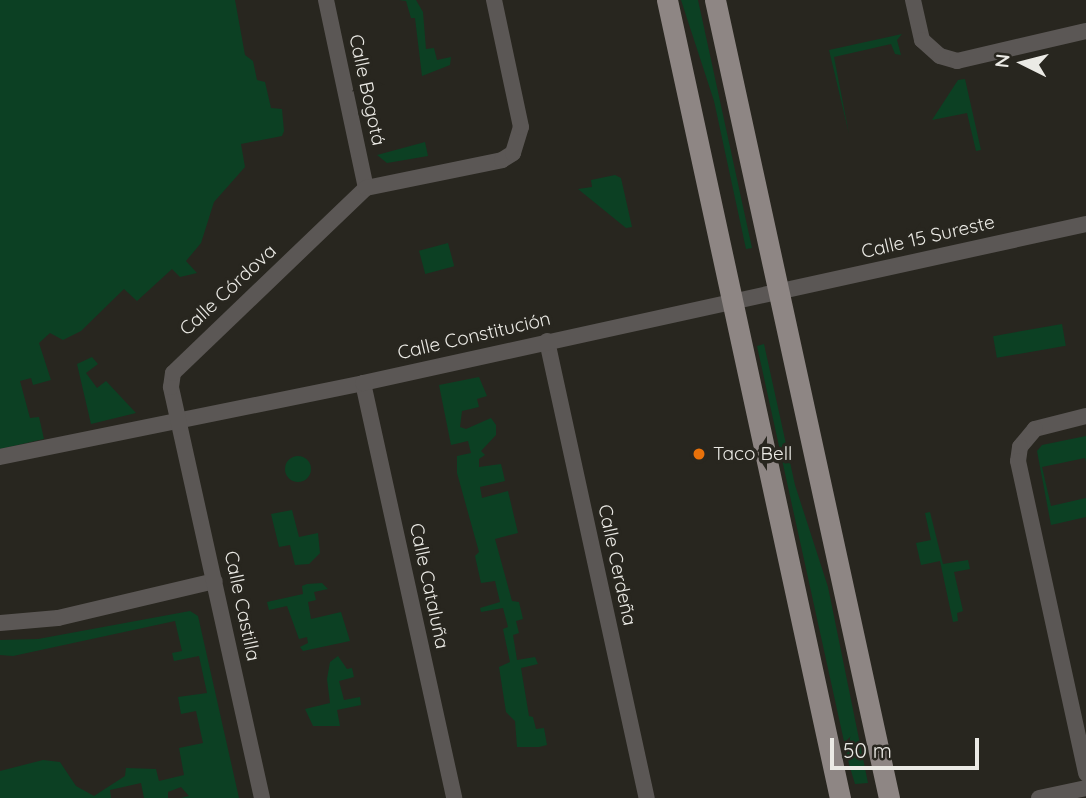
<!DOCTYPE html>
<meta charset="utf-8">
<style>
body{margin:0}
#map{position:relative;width:1086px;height:798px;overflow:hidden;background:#28261f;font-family:Quicksand,sans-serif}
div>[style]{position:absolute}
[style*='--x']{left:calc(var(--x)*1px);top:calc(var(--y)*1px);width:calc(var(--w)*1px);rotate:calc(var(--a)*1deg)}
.green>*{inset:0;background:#0c4023;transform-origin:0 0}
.round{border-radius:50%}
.minor>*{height:16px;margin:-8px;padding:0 8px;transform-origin:8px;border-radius:8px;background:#5b5755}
.primary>*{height:21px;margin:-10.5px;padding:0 10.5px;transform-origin:10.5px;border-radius:10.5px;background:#8e8684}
.dots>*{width:19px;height:19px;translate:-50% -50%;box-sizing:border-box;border:4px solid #28261f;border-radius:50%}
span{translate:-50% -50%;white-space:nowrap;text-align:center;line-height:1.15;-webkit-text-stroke:7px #28261f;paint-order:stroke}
.street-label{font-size:19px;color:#ebeae5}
.poi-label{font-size:19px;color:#ebeae5}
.left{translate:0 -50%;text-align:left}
.north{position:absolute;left:988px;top:28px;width:70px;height:70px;-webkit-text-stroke:5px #28261f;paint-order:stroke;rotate:276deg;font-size:19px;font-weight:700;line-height:28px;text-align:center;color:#ebeae5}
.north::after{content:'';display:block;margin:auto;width:24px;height:32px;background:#ebeae5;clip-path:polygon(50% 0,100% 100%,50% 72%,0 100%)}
.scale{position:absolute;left:830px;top:738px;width:149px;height:32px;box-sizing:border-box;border:4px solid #ebeae5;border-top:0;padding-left:9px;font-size:21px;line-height:24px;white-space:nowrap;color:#ebeae5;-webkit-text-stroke:5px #28261f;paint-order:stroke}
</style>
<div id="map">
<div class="green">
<i style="clip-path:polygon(0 0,235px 0,245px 55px,253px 61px,257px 80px,265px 82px,271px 108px,282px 109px,284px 131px,282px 136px,241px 144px,245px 167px,214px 202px,201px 243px,186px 261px,197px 273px,180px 277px,172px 269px,137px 301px,124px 289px,81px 331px,63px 340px,50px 333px,39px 343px,51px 380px,33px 385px,31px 378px,20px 381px,30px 418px,39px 417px,44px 439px,0 449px)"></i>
<i style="clip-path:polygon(399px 0,416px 0,423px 12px,426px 49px,434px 48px,437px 60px,451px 57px,450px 65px,422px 76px,415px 18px,411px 18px,406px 1px)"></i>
<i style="clip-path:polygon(681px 0,698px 0,752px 248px,746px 249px,714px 101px)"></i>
<i style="clip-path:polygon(902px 34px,897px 40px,901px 55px,895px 54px,891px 44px,834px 57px,849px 134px,829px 50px)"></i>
<i style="clip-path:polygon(965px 79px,981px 150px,976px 151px,967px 113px,932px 120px,958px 80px)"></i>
<i style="clip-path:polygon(425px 142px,428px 156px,387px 163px,377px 155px)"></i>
<i style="clip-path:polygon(615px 175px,621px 178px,632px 227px,626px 228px,578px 189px,592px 187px,591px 180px)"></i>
<i style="left:448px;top:243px;width:24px;height:30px;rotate:75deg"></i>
<i style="left:1062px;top:324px;width:22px;height:70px;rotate:80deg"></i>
<i style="clip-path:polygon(764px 344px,795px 485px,828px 587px,868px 783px,855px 784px,849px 764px,757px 346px)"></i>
<i style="clip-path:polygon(92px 357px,98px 364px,86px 373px,97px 388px,106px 381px,136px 413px,91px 424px,77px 364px)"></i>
<i style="clip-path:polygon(479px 377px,487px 396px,477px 399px,479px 407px,462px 411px,460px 427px,466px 429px,491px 418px,496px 425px,496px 435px,481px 451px,485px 455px,479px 459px,479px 467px,501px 464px,505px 481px,480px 487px,482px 498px,508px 491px,518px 533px,495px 539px,512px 601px,519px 602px,523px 619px,516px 621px,519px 633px,513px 635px,517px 660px,535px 657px,538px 664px,521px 668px,529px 716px,533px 717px,536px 729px,544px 728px,547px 745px,539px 747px,517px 747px,515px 721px,506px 712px,499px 667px,510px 662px,503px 629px,508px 627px,503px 608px,481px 612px,480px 608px,500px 602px,495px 581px,481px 583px,475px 556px,479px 552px,457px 473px,457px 456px,471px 453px,468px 441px,451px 445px,439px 385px)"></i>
<i style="clip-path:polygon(1086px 436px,1086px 462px,1085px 458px,1042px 467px,1051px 506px,1086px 498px,1086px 517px,1051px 525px,1037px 451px,1042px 445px)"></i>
<i class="round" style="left:285px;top:456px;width:26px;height:26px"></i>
<i style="clip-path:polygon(292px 510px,299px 537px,318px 533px,320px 553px,309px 564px,295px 565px,290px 545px,279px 547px,271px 514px)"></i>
<i style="clip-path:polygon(930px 512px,943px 564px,968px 560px,970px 569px,954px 572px,963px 611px,957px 613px,958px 621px,953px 622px,940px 561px,921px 565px,916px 543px,931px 540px,925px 513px)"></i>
<i style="clip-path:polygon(322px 583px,328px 589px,314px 592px,316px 600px,308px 602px,311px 619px,341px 612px,350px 641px,303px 651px,300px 647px,308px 643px,307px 637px,299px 639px,287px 606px,269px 610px,267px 602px,303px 594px,302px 586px,307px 584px)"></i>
<i style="clip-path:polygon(190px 611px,198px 616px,239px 798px,181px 798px,189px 796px,181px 787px,168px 792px,168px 798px,144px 798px,141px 783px,110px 790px,111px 798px,0 798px,0 771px,43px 760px,60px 762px,76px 786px,94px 796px,125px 776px,126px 768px,156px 769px,159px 781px,184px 775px,179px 748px,203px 743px,196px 711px,181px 714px,178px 697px,207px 693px,199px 656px,174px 661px,172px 653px,182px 651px,175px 621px,13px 656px,0 655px,0 640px,38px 639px)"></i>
<i style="clip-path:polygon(338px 656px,347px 669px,352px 668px,354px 677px,339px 681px,344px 700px,360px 697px,361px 705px,337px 710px,340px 726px,313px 726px,305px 709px,330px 703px,327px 679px,330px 662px)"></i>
</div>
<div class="minor">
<i style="--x:326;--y:0;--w:192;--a:78"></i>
<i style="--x:913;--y:0;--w:41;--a:77.3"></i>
<i style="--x:922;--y:40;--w:24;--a:42"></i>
<i style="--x:940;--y:56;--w:18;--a:16"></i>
<i style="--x:957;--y:61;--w:132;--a:-13.1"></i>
<i style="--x:547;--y:341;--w:468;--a:77.7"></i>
<i style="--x:363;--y:383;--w:425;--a:77.6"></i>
<i style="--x:1086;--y:416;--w:53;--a:165.7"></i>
<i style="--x:1035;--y:429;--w:23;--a:130"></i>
<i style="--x:1020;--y:447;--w:14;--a:98"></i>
<i style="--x:1018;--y:461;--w:320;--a:77.7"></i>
<i style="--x:0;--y:457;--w:370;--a:-11.5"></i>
<i style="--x:363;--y:383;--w:740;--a:-12.4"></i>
<i style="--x:0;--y:623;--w:58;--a:-4.9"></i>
<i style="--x:58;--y:618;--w:161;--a:-13.3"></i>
<i style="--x:262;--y:798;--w:421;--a:-102.5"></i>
<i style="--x:171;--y:387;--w:14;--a:-82"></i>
<i style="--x:173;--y:373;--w:267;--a:-43.8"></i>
<i style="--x:366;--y:188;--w:139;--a:-11.6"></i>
<i style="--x:502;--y:160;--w:13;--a:-32"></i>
<i style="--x:513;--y:153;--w:27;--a:-73"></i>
<i style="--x:521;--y:127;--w:130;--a:-102"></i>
<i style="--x:1039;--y:798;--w:48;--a:-12"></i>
</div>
<div class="primary">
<i style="--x:667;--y:0;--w:817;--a:77.77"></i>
<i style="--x:715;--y:0;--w:817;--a:77.7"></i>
</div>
<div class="dots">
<i style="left:699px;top:454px;background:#e8710a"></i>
</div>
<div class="street-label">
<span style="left:367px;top:90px;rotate:78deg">Calle Bogotá</span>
<span style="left:928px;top:237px;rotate:-13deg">Calle 15 Sureste</span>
<span style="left:228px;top:290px;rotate:-43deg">Calle Córdova</span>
<span style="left:474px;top:336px;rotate:-13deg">Calle Constitución</span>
<span style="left:617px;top:565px;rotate:78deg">Calle Cerdeña</span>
<span style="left:429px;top:586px;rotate:78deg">Calle Cataluña</span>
<span style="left:242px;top:606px;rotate:78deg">Calle Castilla</span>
</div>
<div class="poi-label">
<span class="left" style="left:713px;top:454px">Taco Bell</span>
</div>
<div class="north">N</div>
<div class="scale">50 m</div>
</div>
